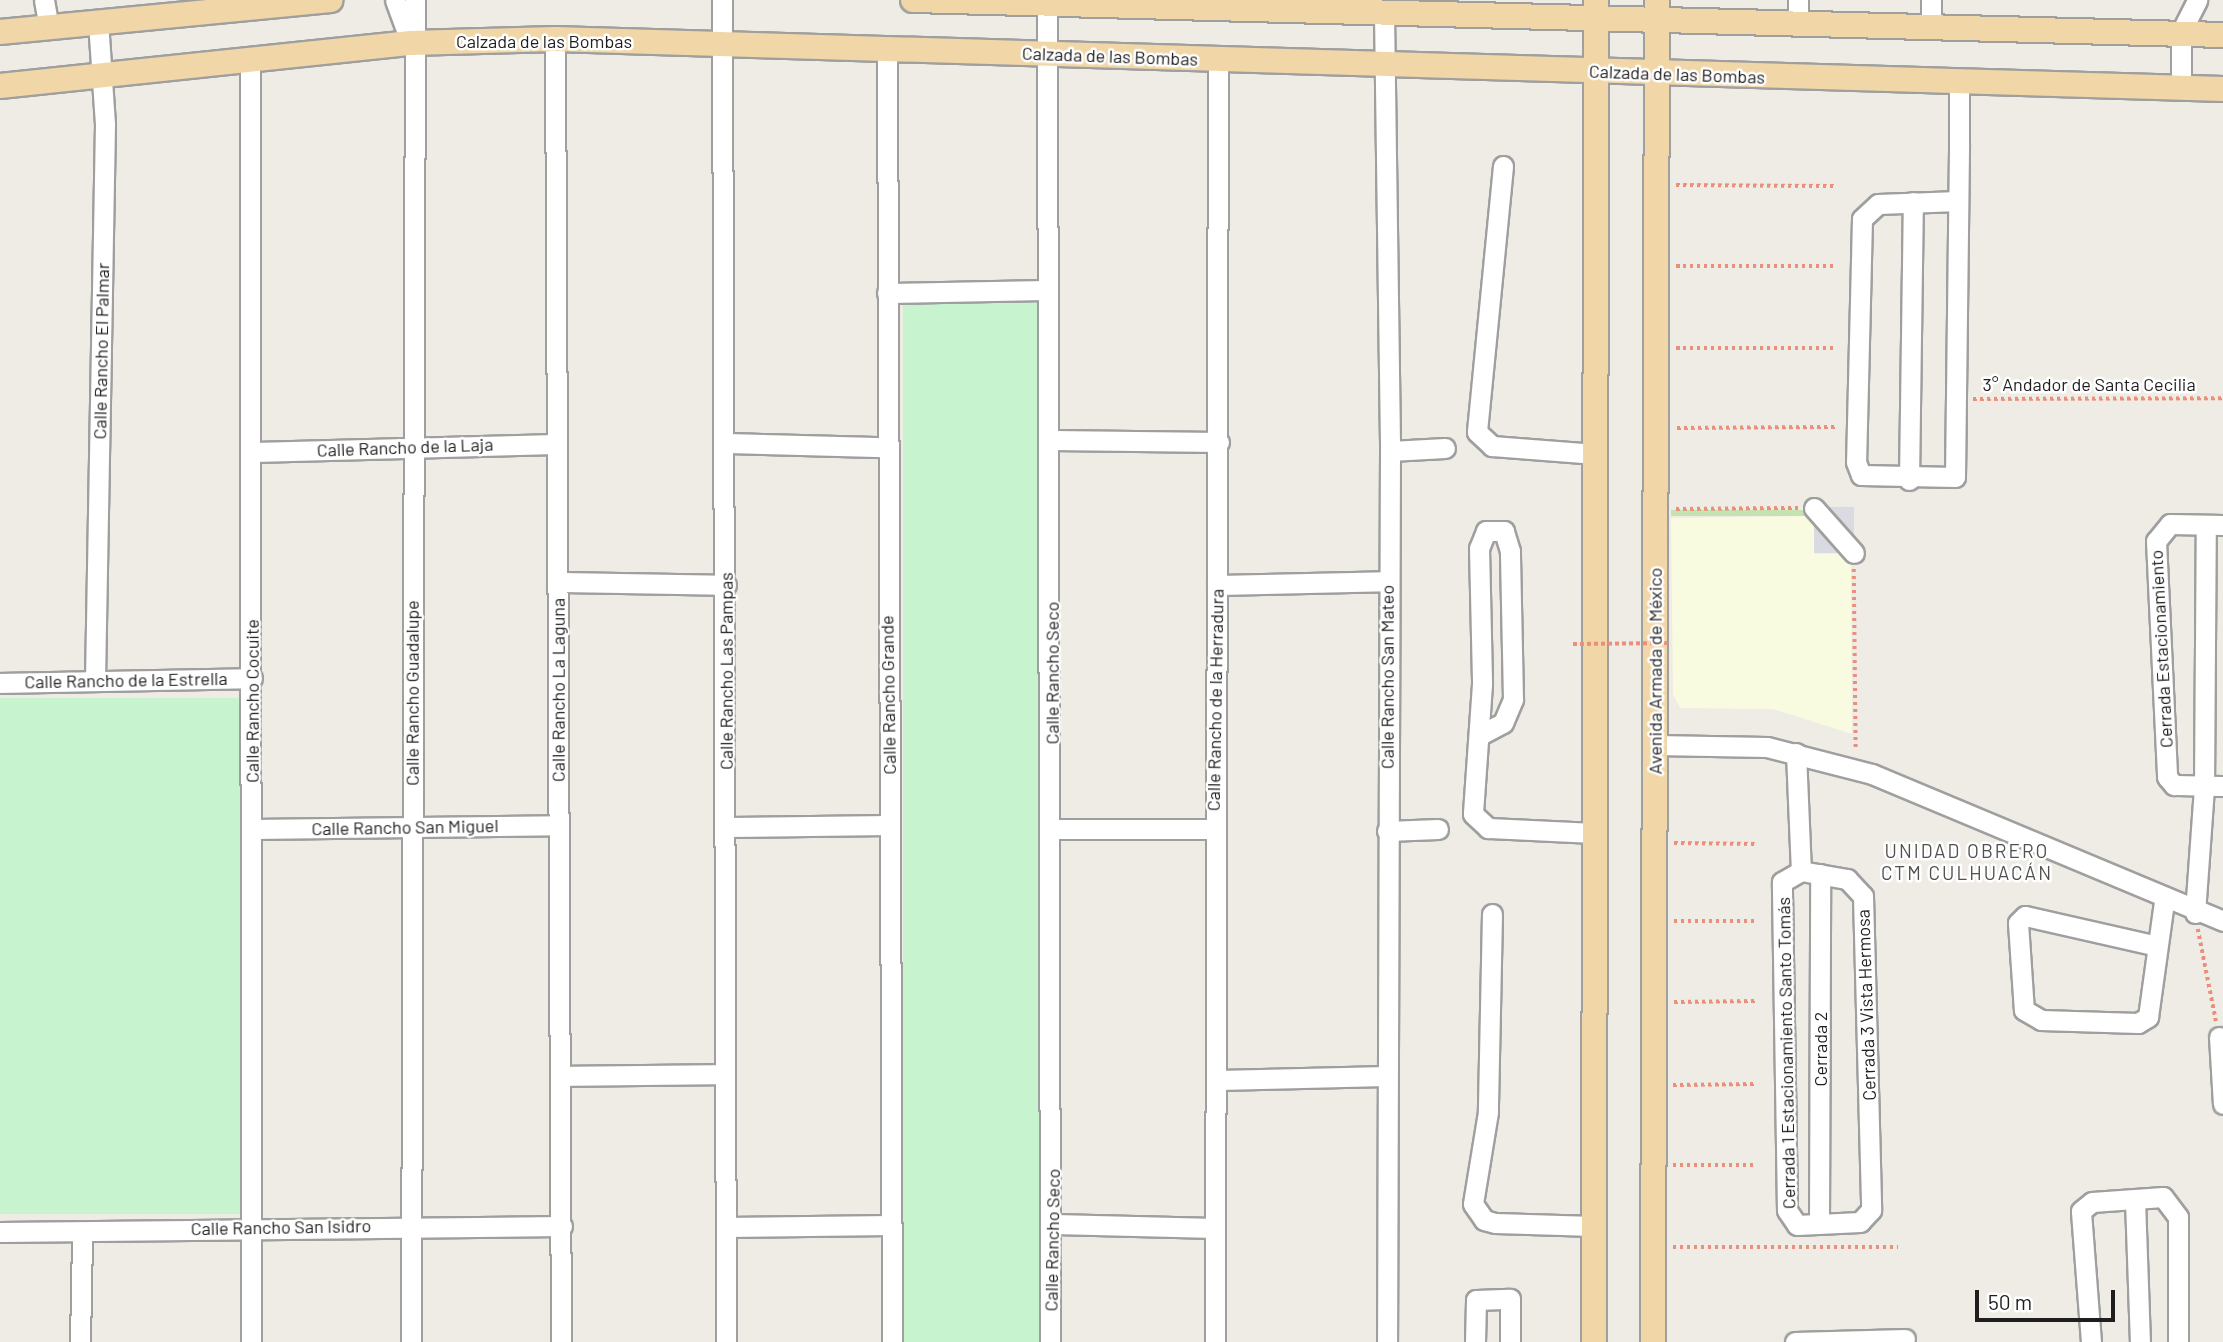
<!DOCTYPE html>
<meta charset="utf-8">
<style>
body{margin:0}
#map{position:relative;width:2223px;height:1342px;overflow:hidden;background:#eeece5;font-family:Barlow,sans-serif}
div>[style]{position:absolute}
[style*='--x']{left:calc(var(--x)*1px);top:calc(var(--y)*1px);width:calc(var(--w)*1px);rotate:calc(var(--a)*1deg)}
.education>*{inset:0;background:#f9fbe1}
.grass>*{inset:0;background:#c5e2b1;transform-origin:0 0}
.park>*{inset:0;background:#c7f3ce;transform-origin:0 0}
.plaza>*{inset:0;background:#dadae3;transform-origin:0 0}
.path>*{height:3.5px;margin-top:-1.75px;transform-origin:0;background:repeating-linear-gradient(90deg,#ea8f7a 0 3.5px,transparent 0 7px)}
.roads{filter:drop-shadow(2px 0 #9f9f9f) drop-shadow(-2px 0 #9f9f9f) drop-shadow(0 2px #9f9f9f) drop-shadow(0 -2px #9f9f9f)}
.minor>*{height:19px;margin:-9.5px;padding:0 9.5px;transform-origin:9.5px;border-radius:9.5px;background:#fff}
.major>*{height:24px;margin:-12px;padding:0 12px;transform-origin:12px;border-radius:12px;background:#f1d7a7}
.path-bridge>*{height:3.5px;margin-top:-1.75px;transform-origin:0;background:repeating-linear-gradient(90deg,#ea8f7a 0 3.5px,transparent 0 7px)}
span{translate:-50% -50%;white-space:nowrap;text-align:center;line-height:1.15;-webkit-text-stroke:5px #fff;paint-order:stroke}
.street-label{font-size:18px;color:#1e1e1e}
.neighbourhood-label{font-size:19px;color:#515151;letter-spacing:2px}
.scale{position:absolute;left:1975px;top:1290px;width:140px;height:32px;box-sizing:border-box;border:4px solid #1e1e1e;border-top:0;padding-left:9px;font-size:21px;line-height:24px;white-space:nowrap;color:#1e1e1e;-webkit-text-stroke:5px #fff;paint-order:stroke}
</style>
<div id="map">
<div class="education">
<i style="clip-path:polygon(1814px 516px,1815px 554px,1851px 553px,1852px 734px,1773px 709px,1680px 708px,1673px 694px,1671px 518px)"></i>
</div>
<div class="grass">
<i style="left:1814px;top:510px;width:6px;height:143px;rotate:90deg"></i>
</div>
<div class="park">
<i style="left:1044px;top:284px;width:1058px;height:141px;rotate:90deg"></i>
<i style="left:0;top:698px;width:245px;height:516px"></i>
</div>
<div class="plaza">
<i style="left:1854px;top:507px;width:46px;height:40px;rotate:90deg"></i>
</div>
<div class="path">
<i style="--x:1676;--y:185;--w:158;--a:0.4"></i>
<i style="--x:1676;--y:266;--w:158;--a:0"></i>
<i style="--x:1676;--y:348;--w:158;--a:0"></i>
<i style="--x:1973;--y:399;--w:250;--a:-0.2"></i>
<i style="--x:1677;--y:428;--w:158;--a:-0.4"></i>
<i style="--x:1676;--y:509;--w:122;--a:-0.5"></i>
<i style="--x:1854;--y:569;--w:182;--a:89.4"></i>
<i style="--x:1674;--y:843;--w:82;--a:0.7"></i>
<i style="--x:1674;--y:921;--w:81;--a:0"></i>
<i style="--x:2198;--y:929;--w:94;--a:78.9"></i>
<i style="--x:1674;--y:1002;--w:81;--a:-0.7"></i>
<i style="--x:1673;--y:1085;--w:82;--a:-0.7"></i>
<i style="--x:1673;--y:1165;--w:82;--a:0"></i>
<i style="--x:1673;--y:1247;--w:225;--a:0"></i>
</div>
<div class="roads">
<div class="minor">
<i style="--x:44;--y:0;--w:27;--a:80"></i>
<i style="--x:395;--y:0;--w:40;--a:69.8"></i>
<i style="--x:722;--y:0;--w:1342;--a:89.83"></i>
<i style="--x:1047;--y:3;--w:1339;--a:89.87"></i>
<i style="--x:1384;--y:13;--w:438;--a:89.2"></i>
<i style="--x:1390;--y:451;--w:891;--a:90.19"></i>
<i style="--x:1798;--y:21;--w:21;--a:-90"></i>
<i style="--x:1931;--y:22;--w:22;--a:-90"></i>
<i style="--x:555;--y:39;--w:1303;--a:89.74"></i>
<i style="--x:887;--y:48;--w:1294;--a:89.78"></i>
<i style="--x:250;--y:59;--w:1283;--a:89.96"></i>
<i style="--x:2181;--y:88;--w:56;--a:-90"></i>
<i style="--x:2181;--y:32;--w:36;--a:-63"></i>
<i style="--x:1503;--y:166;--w:267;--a:95.6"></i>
<i style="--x:1477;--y:432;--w:21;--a:43"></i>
<i style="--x:1492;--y:446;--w:104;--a:4.4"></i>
<i style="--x:1958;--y:201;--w:80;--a:177.9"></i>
<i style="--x:1878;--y:204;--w:22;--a:137"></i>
<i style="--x:1862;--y:219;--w:243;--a:91.4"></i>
<i style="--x:1856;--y:462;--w:14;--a:69"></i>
<i style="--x:1861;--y:475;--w:94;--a:1.2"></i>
<i style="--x:1955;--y:477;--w:334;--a:-89.3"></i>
<i style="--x:1959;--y:143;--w:59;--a:-90"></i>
<i style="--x:887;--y:293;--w:161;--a:-1.1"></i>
<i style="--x:1052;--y:440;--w:167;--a:0.7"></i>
<i style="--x:727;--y:443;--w:158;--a:1.5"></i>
<i style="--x:1390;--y:451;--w:55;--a:-3.1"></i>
<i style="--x:254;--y:452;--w:302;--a:-1.5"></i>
<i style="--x:1909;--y:480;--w:278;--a:-89.2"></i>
<i style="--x:1814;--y:508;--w:60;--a:48.4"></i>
<i style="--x:2223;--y:525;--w:53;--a:-178.9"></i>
<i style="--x:2170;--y:524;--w:22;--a:129"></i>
<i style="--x:2156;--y:541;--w:236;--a:87.3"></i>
<i style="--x:2167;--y:777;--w:11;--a:49"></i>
<i style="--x:2174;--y:785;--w:49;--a:1.2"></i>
<i style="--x:557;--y:582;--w:169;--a:1"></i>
<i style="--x:1217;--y:585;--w:170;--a:-1.3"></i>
<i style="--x:95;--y:680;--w:556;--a:-88.97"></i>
<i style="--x:105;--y:124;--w:103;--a:-93.9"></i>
<i style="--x:0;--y:683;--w:252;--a:-1.1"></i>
<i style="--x:1480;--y:735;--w:26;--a:-28"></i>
<i style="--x:1503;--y:723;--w:26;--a:-67"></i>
<i style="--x:1513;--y:699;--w:148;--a:-91.2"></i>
<i style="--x:1510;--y:551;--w:21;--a:-107"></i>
<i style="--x:1504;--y:531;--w:18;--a:180"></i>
<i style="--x:1486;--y:531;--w:18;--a:112"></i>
<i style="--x:1479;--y:548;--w:136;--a:88.7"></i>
<i style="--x:1482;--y:684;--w:130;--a:94"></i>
<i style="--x:1473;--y:814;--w:21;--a:43"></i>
<i style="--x:1488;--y:828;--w:107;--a:2.7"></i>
<i style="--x:1655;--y:745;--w:112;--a:1"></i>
<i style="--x:1767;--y:747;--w:108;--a:14.4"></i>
<i style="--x:1872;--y:774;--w:381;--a:22.7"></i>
<i style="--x:1796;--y:753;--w:118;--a:87.6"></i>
<i style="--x:726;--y:827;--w:163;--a:-0.7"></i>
<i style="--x:252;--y:829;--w:307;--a:-0.7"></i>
<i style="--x:1051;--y:829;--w:163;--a:0"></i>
<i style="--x:1387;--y:831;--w:51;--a:-2.2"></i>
<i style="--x:1801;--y:871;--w:47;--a:9.9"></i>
<i style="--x:1847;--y:879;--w:23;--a:47"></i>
<i style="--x:1863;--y:896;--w:314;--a:88.5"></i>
<i style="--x:1871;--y:1210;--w:16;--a:133"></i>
<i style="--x:1860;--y:1222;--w:63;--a:177.3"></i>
<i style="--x:1797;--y:1225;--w:18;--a:-124"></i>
<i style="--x:1787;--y:1210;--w:328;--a:-90.9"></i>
<i style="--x:1782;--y:882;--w:22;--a:-30"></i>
<i style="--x:2195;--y:913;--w:126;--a:-85.9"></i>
<i style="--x:2204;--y:787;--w:262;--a:-89.6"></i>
<i style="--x:1492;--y:914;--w:198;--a:91.2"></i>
<i style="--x:1488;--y:1112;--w:93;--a:99.3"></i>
<i style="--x:1473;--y:1204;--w:19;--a:55"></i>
<i style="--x:1484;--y:1220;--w:11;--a:15"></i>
<i style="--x:1495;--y:1223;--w:99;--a:1.7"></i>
<i style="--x:2153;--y:945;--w:131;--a:-167.2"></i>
<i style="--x:2025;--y:916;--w:10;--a:135"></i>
<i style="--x:2018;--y:923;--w:87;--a:86.1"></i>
<i style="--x:2024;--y:1010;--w:20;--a:30"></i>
<i style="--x:2041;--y:1020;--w:97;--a:1.8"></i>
<i style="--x:2138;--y:1023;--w:12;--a:-31"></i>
<i style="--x:2148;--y:1017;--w:117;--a:-82.1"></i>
<i style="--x:2219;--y:1037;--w:67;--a:86.6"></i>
<i style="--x:561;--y:1076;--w:164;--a:-0.7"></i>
<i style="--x:1218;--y:1080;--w:169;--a:-1.4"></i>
<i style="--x:2135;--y:1200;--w:142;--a:88"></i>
<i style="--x:1054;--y:1224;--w:161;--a:1.4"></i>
<i style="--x:1819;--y:1224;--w:350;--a:-89.8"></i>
<i style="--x:726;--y:1227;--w:165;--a:-0.7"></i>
<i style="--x:0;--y:1232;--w:562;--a:-0.61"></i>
<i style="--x:80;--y:1342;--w:109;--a:-88.9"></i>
<i style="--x:411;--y:1342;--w:1342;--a:-89.83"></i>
<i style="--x:1215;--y:1342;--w:1283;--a:-89.87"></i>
<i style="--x:1475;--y:1342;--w:42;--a:-88.6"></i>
<i style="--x:1476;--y:1300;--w:34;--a:-2"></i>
<i style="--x:1510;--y:1299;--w:43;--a:90"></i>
<i style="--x:1795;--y:1342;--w:110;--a:-1.6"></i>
<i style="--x:2091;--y:1342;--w:131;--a:-94.4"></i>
<i style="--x:2081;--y:1211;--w:14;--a:-39"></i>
<i style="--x:2092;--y:1202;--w:71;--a:-4"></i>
<i style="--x:2163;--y:1197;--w:25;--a:53"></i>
<i style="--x:2178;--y:1217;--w:125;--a:90"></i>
</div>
<div class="major">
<i style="--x:913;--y:0;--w:1310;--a:1.53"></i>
<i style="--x:0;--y:32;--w:332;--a:-5.5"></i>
<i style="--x:0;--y:86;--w:413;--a:-6"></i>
<i style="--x:411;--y:43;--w:144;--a:-1.6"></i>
<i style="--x:555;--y:39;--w:1669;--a:1.72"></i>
<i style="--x:1594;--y:1342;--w:1342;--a:-89.91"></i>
<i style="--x:1653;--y:1342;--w:1342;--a:-89.83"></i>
</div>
</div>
<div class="path-bridge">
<i style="--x:1573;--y:644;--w:98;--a:-0.6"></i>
</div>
<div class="street-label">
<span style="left:544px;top:41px">Calzada de las Bombas</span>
<span style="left:1110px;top:56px;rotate:2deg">Calzada de las Bombas</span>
<span style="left:1677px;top:74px;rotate:2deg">Calzada de las Bombas</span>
<span style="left:101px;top:351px;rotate:-89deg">Calle Rancho El Palmar</span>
<span style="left:2089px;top:384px">3° Andador de Santa Cecilia</span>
<span style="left:405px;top:447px;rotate:-2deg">Calle Rancho de la Laja</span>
<span style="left:2161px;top:649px;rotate:-93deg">Cerrada Estacionamiento</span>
<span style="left:726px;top:671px;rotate:-90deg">Calle Rancho Las Pampas</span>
<span style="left:1655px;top:671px;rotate:-90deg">Avenida Armada de México</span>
<span style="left:1052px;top:673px;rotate:-90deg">Calle Rancho Seco</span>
<span style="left:1387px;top:677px;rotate:-90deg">Calle Rancho San Mateo</span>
<span style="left:126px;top:680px;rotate:-1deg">Calle Rancho de la Estrella</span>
<span style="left:558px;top:690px;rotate:-90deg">Calle Rancho La Laguna</span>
<span style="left:412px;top:693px;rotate:-90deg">Calle Rancho Guadalupe</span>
<span style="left:888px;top:695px;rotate:-91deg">Calle Rancho Grande</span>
<span style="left:1215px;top:700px;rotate:-89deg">Calle Rancho de la Herradura</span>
<span style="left:252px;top:701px;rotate:-90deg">Calle Rancho Cocuite</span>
<span style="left:405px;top:827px;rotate:-1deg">Calle Rancho San Miguel</span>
<span style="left:1866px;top:1005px;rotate:-92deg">Cerrada 3 Vista Hermosa</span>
<span style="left:1820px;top:1049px;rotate:-90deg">Cerrada 2</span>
<span style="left:1786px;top:1053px;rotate:-91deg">Cerrada 1 Estacionamiento Santo Tomás</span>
<span style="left:281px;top:1227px;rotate:-1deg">Calle Rancho San Isidro</span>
<span style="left:1052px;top:1240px;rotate:-89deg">Calle Rancho Seco</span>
</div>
<div class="neighbourhood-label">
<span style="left:1967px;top:862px">UNIDAD OBRERO<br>CTM CULHUACÁN</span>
</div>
<div class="scale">50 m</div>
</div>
